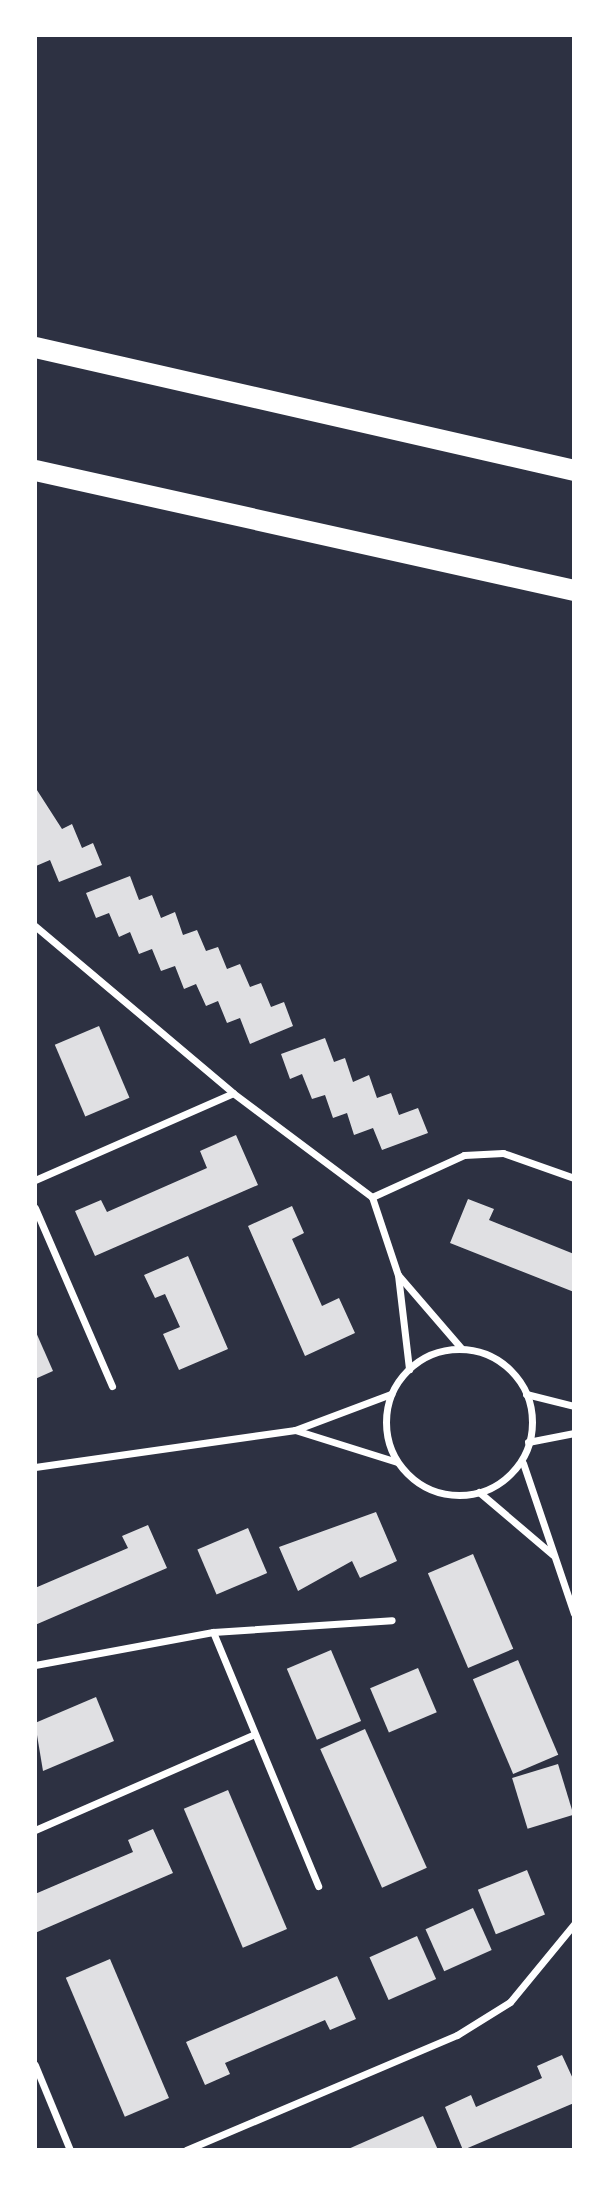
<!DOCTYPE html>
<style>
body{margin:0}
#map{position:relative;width:609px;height:2185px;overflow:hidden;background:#2d3142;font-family:Mulish,sans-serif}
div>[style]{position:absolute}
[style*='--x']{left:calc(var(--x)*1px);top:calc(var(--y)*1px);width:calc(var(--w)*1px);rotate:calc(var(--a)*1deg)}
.building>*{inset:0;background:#e0e0e3;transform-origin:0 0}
.minor>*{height:7px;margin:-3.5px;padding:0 3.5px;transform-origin:3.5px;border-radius:3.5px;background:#fff}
.minor>.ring{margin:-3.5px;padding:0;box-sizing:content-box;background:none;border:7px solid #fff;border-radius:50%}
.motorway>*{height:21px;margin:-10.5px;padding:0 10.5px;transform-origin:10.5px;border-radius:10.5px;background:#fff}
span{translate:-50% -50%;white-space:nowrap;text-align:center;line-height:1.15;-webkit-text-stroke:5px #fff;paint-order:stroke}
.frame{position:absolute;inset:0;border:37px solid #fff;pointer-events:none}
</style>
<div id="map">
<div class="building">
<i style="clip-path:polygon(35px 787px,62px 829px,72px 824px,82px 848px,93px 843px,102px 865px,59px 882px,50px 860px,36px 866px)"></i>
<i style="clip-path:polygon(130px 876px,139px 900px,152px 895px,161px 918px,175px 912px,183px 935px,197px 930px,206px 951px,218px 947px,227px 969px,240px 964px,250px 987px,261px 983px,271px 1007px,284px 1002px,293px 1026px,250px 1044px,240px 1018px,227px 1023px,218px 1001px,206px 1006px,196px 984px,184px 989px,175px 966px,161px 971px,152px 949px,139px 954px,130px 932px,119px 937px,109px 913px,96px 918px,86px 893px)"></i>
<i style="left:99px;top:1026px;width:78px;height:48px;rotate:67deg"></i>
<i style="clip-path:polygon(325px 1038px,334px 1062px,345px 1058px,353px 1082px,369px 1075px,377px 1098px,391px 1093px,399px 1115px,418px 1108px,428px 1133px,382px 1150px,373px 1128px,354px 1135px,347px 1113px,333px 1118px,325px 1095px,312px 1099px,302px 1074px,290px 1079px,281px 1054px)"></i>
<i style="clip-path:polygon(236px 1135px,258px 1185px,95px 1256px,75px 1211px,101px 1200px,107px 1212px,207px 1168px,200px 1151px)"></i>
<i style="clip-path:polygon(468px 1199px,494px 1209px,489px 1220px,574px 1254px,574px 1292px,450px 1243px)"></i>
<i style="clip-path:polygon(292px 1206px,304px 1233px,292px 1239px,322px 1306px,339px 1298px,355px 1333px,305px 1356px,248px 1226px)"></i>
<i style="clip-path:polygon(188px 1256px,228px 1349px,179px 1370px,163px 1334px,180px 1327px,165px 1294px,155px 1298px,144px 1275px)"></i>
<i style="clip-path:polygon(35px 1330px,53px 1371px,35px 1379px)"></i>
<i style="clip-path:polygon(376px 1512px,397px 1561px,360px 1578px,352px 1561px,298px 1591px,279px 1547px)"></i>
<i style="clip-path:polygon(148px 1525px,167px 1568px,35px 1625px,35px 1588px,128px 1548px,122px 1536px)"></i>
<i style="left:248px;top:1528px;width:49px;height:55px;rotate:67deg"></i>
<i style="left:473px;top:1554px;width:103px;height:49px;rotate:67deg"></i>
<i style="left:331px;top:1650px;width:77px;height:48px;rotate:67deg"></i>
<i style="left:518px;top:1660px;width:103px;height:49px;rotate:67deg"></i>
<i style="left:418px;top:1668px;width:48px;height:52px;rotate:67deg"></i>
<i style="clip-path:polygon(96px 1697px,114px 1741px,43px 1771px,35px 1723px)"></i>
<i style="left:365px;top:1729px;width:152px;height:49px;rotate:66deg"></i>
<i style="left:558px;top:1764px;width:53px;height:48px;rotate:73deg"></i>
<i style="left:228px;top:1790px;width:151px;height:48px;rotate:67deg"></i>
<i style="clip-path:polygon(153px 1829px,173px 1873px,35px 1933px,35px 1894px,133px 1852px,128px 1840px)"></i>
<i style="left:527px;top:1870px;width:48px;height:53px;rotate:68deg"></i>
<i style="left:473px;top:1908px;width:46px;height:52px;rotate:66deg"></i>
<i style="left:417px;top:1936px;width:47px;height:52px;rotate:66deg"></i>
<i style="left:110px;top:1959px;width:151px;height:48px;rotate:67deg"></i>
<i style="clip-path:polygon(337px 1976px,356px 2019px,330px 2030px,325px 2020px,225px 2063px,230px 2074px,205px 2085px,186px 2042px)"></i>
<i style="clip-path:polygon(562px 2055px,574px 2081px,574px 2103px,463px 2150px,445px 2107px,471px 2095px,476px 2107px,542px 2078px,537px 2066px)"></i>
<i style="clip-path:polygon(423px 2116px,438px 2150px,346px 2150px)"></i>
</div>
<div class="minor">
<i style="--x:35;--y:926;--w:259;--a:40.1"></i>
<i style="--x:233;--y:1093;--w:174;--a:36.8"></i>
<i style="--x:372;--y:1197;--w:82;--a:71.6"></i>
<i style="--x:398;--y:1275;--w:95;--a:83.3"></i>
<i style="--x:35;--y:1180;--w:216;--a:-23.7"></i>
<i style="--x:372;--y:1197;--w:101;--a:-24.5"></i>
<i style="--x:464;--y:1155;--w:39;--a:-3"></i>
<i style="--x:503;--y:1153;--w:75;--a:19.4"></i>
<i style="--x:35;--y:1208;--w:194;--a:66.6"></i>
<i style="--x:399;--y:1276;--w:96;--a:49.2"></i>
<i class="ring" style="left:386px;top:1349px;width:139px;height:139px"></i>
<i style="--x:526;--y:1394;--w:49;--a:14"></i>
<i style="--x:295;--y:1430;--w:107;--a:17.4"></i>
<i style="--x:528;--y:1442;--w:47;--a:-11.1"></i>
<i style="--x:523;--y:1463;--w:159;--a:71.3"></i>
<i style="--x:35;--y:1467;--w:263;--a:-8.1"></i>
<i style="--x:295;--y:1430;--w:103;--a:-20.6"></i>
<i style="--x:479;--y:1492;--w:97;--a:40.4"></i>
<i style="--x:213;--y:1632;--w:275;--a:67.5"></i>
<i style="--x:35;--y:1665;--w:181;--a:-10.5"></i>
<i style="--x:213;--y:1632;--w:179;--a:-3.8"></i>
<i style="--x:35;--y:1830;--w:237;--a:-23.6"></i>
<i style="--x:35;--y:2065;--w:92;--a:67.6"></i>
<i style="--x:186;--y:2150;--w:294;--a:-23"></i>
<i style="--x:457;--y:2035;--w:62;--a:-31.9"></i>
<i style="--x:510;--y:2002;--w:101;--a:-50.6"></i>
</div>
<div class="motorway">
<i style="--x:35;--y:347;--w:553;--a:12.85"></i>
<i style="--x:35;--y:470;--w:552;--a:12.55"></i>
</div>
<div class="frame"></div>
</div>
